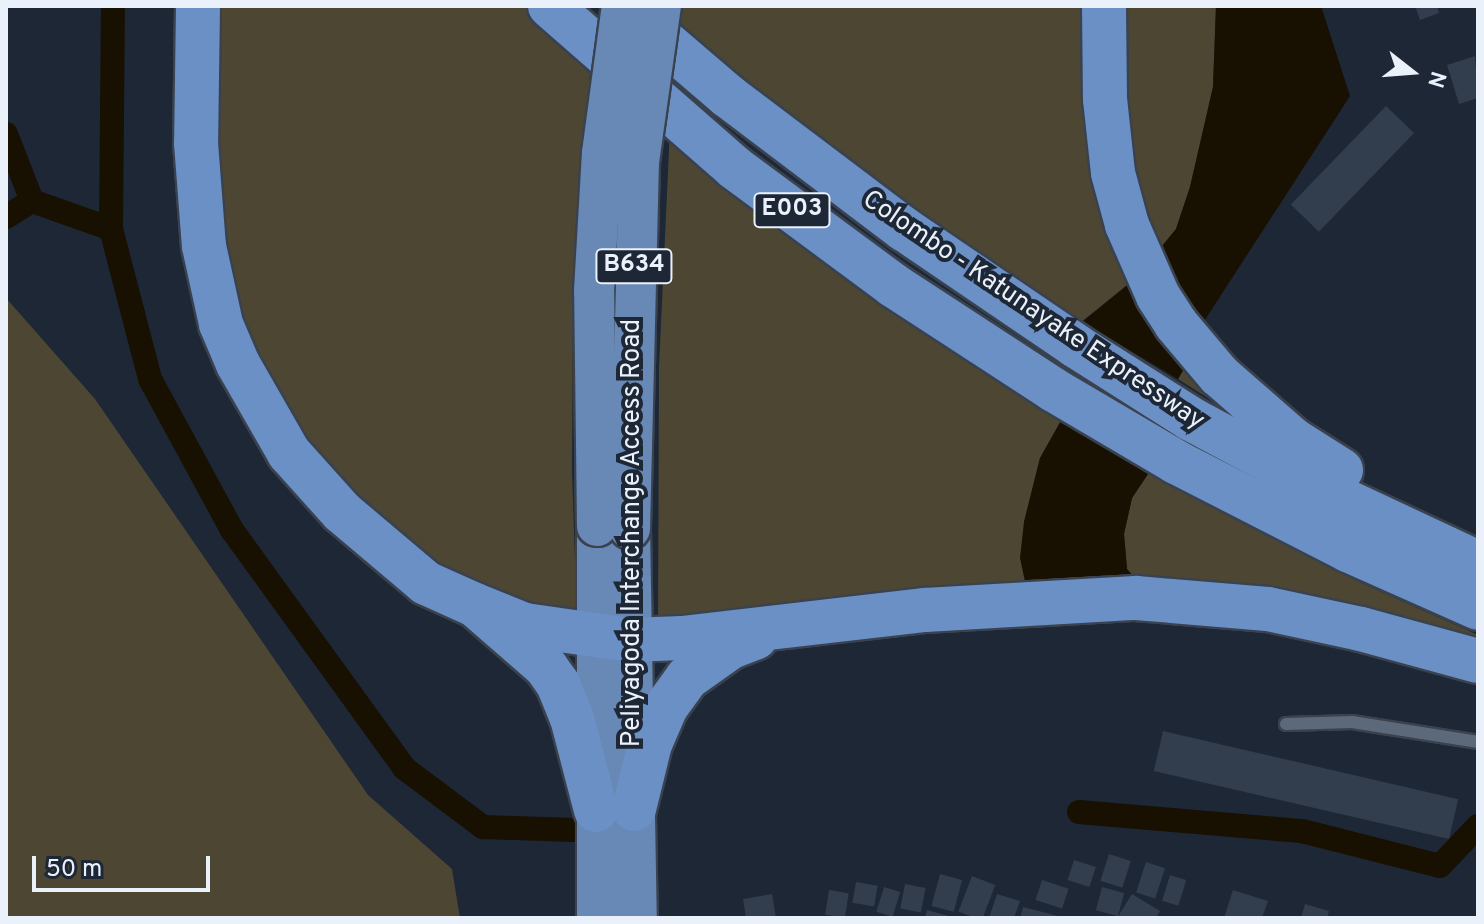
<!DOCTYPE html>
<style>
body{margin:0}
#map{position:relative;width:1484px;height:924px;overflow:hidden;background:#1d2736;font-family:Overpass,sans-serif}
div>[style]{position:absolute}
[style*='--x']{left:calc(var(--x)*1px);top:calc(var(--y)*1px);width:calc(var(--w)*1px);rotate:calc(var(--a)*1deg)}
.green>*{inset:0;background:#4d4632}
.water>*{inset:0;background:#181000}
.canal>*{height:24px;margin:-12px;padding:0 12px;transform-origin:12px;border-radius:12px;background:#181000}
.building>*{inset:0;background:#323d4d;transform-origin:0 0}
.roads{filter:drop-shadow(2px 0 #39424e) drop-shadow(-2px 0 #39424e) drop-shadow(0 2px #39424e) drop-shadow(0 -2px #39424e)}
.service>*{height:12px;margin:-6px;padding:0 6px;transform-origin:6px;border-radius:6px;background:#5c697a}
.trunk>*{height:40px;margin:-20px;padding:0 20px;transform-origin:20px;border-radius:20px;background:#6888b6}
.motorway>*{height:44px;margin:-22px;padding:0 22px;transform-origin:22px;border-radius:22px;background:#6b90c5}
.bridges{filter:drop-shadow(2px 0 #39424e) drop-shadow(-2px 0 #39424e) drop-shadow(0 2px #39424e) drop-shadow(0 -2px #39424e)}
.trunk-bridge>*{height:40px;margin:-20px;padding:0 20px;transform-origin:20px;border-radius:20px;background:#6888b6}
span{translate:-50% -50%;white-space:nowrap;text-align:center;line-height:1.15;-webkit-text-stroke:8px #1d2736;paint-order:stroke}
.shield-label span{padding:2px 6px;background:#1d2736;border:2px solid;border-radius:6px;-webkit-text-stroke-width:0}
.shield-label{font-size:24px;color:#eaf1fb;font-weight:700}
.street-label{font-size:26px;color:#eaf1fb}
.frame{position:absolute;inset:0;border:8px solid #eaf1fb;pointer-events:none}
.north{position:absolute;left:1372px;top:32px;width:80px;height:80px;-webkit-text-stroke:6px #1d2736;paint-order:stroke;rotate:107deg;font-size:22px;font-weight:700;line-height:32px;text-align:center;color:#eaf1fb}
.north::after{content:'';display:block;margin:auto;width:28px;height:36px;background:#eaf1fb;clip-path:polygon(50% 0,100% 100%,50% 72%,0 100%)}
.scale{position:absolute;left:32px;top:856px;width:178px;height:36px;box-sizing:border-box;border:4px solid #eaf1fb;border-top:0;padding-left:10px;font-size:24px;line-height:28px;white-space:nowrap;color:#eaf1fb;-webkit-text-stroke:6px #1d2736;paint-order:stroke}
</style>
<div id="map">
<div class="green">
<i style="clip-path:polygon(208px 6px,533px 6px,591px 59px,573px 310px,572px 471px,577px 618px,567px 623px,422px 562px,296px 437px,228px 294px)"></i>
<i style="clip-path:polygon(683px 6px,1090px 6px,1136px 278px,1075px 327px,677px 38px)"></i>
<i style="clip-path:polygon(1116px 6px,1216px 6px,1213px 87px,1190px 187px,1176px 229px,1154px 256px,1141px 230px)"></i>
<i style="clip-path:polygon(670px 128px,1062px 419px,1040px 458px,1024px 522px,1027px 591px,658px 623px,659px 367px)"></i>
<i style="clip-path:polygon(6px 298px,95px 399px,368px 795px,452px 869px,460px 918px,6px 918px)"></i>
<i style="clip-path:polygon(1189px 360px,1224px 408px,1178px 379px)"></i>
<i style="clip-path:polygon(1150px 471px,1357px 581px,1478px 635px,1478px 653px,1142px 587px,1127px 569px,1124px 534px,1132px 498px)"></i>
</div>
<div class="water">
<i style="clip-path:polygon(1216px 6px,1321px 6px,1350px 96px,1199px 329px,1154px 256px,1176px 229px,1190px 187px,1213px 87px)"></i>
<i style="clip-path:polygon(1136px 278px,1189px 360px,1178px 379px,1082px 322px)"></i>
<i style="clip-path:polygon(1062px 419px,1150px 471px,1132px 498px,1124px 534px,1127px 569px,1142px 587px,1027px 591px,1020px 558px,1024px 522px,1040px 458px)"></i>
</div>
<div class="canal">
<i style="--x:6;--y:134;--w:72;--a:68.8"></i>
<i style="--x:6;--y:217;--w:31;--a:-32"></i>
<i style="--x:32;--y:201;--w:84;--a:19.5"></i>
<i style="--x:111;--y:229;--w:155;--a:75.4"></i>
<i style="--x:150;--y:379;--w:172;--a:61.5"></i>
<i style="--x:232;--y:530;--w:294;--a:54.1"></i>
<i style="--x:404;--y:768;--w:99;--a:36.8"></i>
<i style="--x:483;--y:827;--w:90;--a:1.9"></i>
<i style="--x:111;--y:229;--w:223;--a:-89.5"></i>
<i style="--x:1079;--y:812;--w:224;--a:4.9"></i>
<i style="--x:1302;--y:831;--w:142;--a:14.2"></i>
<i style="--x:1440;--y:866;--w:55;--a:-46.5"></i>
</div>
<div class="building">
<i style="clip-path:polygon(1415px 6px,1437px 6px,1439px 13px,1420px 20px)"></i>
<i style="clip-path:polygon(1475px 56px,1478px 98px,1459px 104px,1447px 65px)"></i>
<i style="left:1386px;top:106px;width:39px;height:137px;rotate:44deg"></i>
<i style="left:1163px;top:731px;width:303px;height:41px;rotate:13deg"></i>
<i style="left:1109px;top:854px;width:23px;height:28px;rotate:18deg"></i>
<i style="left:1074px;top:860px;width:23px;height:21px;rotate:18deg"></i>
<i style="left:1146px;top:862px;width:20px;height:32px;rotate:18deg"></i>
<i style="left:940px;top:874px;width:23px;height:33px;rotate:15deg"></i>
<i style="left:1170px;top:875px;width:17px;height:27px;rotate:17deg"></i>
<i style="left:972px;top:876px;width:25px;height:38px;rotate:21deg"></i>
<i style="left:1042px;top:880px;width:28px;height:21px;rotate:18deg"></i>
<i style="left:856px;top:882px;width:22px;height:21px;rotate:10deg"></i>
<i style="left:905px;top:884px;width:21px;height:25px;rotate:11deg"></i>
<i style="left:884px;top:887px;width:17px;height:26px;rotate:17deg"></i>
<i style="left:1102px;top:887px;width:23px;height:24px;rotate:15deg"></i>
<i style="left:829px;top:890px;width:20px;height:25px;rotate:9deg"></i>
<i style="clip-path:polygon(1233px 890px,1268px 901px,1262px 918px,1224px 918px)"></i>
<i style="clip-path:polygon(772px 894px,776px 918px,746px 918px,743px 899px)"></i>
<i style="clip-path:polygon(997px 894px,1020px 901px,1014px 918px,989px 918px)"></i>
<i style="clip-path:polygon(1132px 894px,1160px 911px,1156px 918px,1117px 918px)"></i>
<i style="clip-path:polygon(1305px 904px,1329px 911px,1327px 918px,1301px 918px)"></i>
<i style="clip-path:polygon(1023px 907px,1062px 917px,1062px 918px,1020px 918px)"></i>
<i style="clip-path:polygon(927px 910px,952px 917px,952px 918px,925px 918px)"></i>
</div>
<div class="roads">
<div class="service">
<i style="--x:1286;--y:724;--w:66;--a:-1.7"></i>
<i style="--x:1352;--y:722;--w:128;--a:9"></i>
</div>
<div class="trunk">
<i style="--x:597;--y:526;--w:392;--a:90"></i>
<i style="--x:630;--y:529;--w:389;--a:89"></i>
</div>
<div class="motorway">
<i style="--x:198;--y:6;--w:137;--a:90.8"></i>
<i style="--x:196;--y:143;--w:103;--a:85.6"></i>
<i style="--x:204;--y:246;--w:80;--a:77.7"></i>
<i style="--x:221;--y:324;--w:43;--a:67"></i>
<i style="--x:238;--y:364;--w:103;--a:60.2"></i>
<i style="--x:289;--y:453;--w:79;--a:48.1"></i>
<i style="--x:342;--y:512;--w:110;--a:40.2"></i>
<i style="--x:426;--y:583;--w:54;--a:24.2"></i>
<i style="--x:475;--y:605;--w:94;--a:41.1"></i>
<i style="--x:546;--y:667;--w:21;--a:55"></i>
<i style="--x:558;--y:684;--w:37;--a:68"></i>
<i style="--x:572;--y:718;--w:95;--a:75.4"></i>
<i style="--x:550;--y:6;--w:246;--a:41.2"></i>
<i style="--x:735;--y:168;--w:197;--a:36.5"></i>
<i style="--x:893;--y:285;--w:192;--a:33.1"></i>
<i style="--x:1054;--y:390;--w:142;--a:30.5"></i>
<i style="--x:1176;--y:462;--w:193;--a:27.1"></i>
<i style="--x:1348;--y:550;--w:142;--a:24"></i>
<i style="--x:1104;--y:6;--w:93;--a:89.4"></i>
<i style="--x:1105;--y:99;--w:74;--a:83.8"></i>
<i style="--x:1113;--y:173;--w:54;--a:74.9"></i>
<i style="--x:1127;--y:225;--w:77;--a:66.4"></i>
<i style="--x:1158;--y:296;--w:33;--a:57"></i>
<i style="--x:1176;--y:324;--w:67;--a:49.9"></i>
<i style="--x:1219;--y:375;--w:97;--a:41.2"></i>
<i style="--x:1292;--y:439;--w:58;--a:32.3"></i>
<i style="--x:631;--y:13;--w:128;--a:40.6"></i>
<i style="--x:728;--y:96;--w:221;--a:37.1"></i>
<i style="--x:904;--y:229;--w:208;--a:34.2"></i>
<i style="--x:1076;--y:346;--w:136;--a:32.4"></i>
<i style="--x:1191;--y:419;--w:166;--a:28.1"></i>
<i style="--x:1337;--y:497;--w:156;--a:25.1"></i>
<i style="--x:475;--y:605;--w:54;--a:21.8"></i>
<i style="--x:525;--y:625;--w:106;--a:8.1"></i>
<i style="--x:630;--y:640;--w:52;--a:-2.2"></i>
<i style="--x:682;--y:638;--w:245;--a:-6.6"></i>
<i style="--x:925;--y:610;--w:211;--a:-3.3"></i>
<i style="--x:1136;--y:598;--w:132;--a:4.8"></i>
<i style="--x:1268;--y:609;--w:95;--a:12.1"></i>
<i style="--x:1361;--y:629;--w:121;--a:15.3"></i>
<i style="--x:634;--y:809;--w:67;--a:-76.2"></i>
<i style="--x:650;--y:744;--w:40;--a:-66.6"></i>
<i style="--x:666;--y:707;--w:36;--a:-54"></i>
<i style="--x:687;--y:678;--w:54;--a:-35.2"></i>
<i style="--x:731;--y:647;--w:26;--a:-21"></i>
</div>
</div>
<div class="bridges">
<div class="trunk-bridge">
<i style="--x:597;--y:526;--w:235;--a:-90.7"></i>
<i style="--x:594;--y:291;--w:138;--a:-86.7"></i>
<i style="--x:602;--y:153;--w:148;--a:-82.3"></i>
<i style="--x:630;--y:529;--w:367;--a:-88.6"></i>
<i style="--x:639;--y:162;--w:158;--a:-82"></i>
</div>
</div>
<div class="shield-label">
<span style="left:792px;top:210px">E003</span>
<span style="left:634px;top:266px">B634</span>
</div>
<div class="street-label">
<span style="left:1033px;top:311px;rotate:34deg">Colombo - Katunayake Expressway</span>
<span style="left:633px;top:533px;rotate:-90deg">Peliyagoda Interchange Access Road</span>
</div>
<div class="frame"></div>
<div class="north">N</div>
<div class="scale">50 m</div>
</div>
